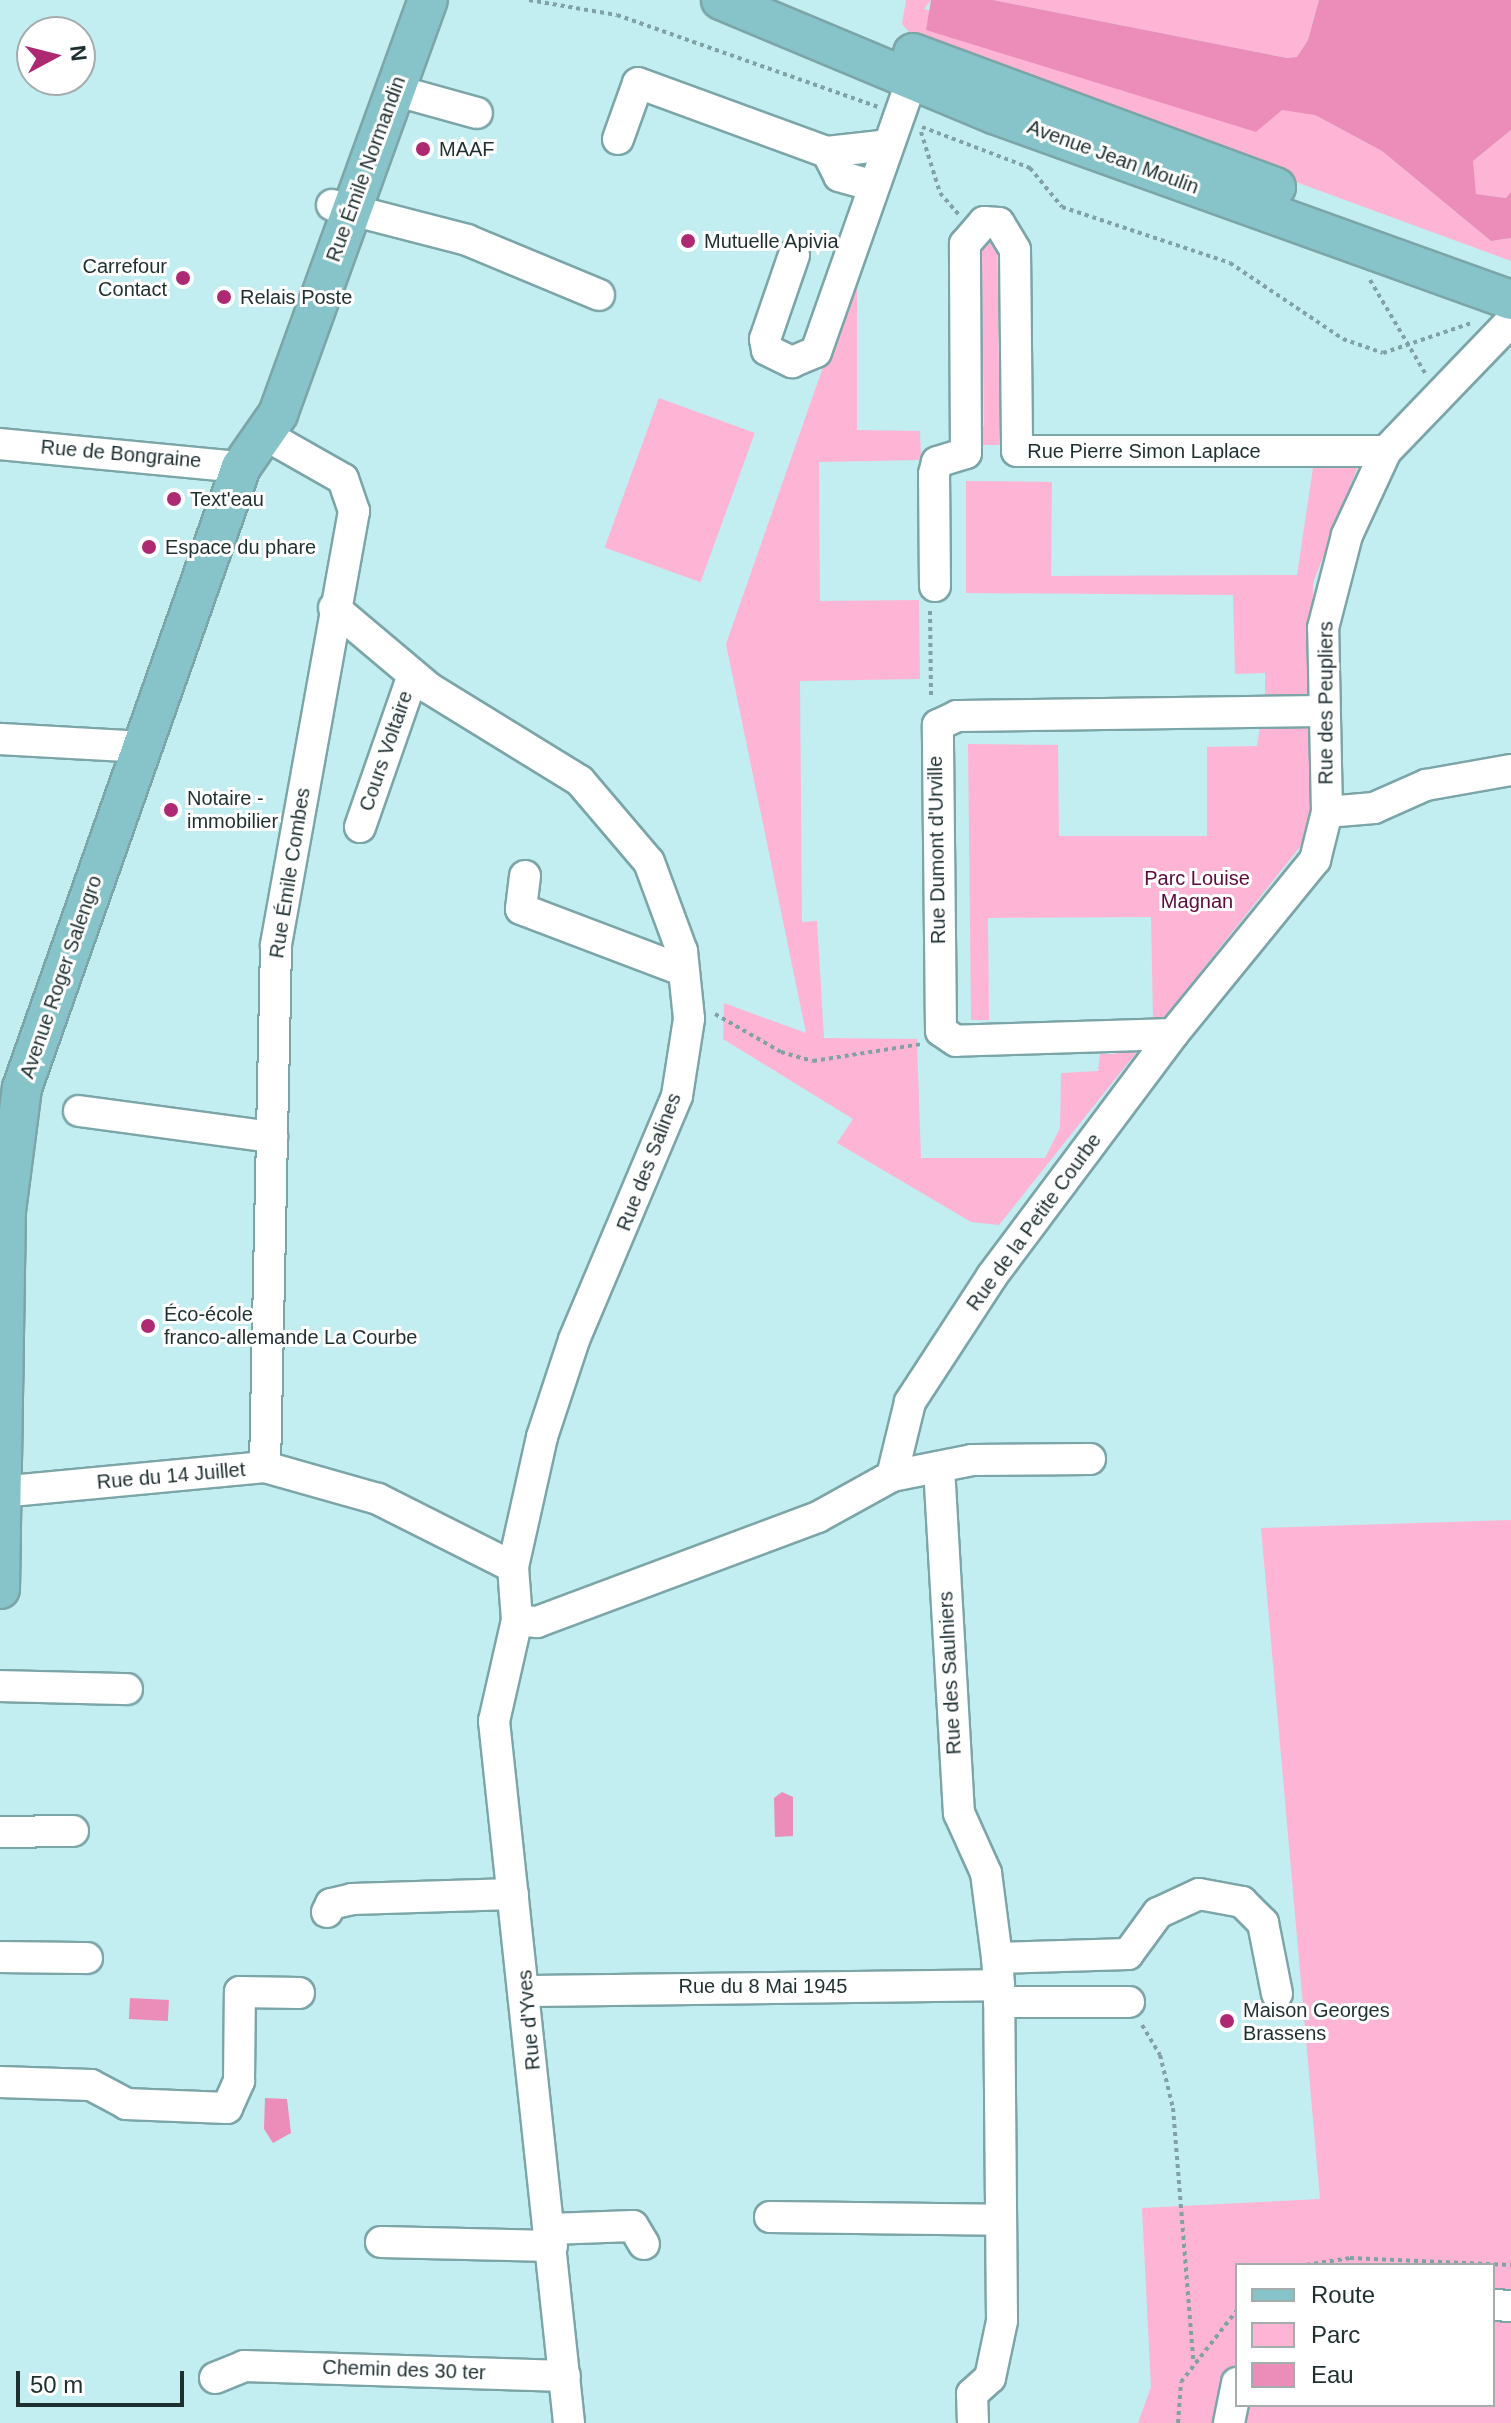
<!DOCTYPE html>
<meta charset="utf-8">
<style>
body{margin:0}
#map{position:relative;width:1511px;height:2423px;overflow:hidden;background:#c2edf1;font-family:Helvetica,sans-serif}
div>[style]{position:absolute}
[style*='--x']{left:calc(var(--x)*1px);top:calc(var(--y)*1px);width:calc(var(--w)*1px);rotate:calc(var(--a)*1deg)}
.green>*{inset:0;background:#feb5d5;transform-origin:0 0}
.water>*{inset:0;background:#eb8db8;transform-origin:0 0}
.path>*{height:4px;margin-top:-2px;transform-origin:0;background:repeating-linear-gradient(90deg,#81a2a5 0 4px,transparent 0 8px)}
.roads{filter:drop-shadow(2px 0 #7ca5a8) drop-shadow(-2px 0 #7ca5a8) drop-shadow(0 2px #7ca5a8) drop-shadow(0 -2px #7ca5a8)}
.minor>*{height:30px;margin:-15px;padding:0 15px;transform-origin:15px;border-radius:15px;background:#fff}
.major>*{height:38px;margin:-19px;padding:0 19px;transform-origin:19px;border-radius:19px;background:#86c4c9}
.dots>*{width:22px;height:22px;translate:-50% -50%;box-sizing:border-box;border:4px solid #fff;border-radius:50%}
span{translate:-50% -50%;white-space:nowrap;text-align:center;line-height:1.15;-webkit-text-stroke:6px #fff;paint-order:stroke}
.poi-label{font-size:20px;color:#1e2f30}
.left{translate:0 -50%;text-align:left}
.right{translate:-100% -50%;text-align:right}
.street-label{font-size:20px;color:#1e2f30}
.park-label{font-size:20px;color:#5d093b}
.legend{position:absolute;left:1235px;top:2263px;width:260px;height:144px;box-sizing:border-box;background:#fff;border:2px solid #a5acac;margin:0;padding:10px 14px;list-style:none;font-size:24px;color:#1e2f30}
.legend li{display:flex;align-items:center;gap:16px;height:40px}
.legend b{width:40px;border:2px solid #a5acac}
.north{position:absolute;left:16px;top:16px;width:80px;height:80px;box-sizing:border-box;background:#fff;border:2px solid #a5acac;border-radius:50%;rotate:83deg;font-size:22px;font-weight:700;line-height:32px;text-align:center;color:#1e2f30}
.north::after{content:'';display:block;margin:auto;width:28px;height:36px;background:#ad2a73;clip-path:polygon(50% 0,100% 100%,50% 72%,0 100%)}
.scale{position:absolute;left:16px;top:2371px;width:168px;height:36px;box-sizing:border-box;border:4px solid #1e2f30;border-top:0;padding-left:10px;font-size:24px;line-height:28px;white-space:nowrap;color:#1e2f30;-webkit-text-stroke:6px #fff;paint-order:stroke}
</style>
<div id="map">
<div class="green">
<i style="clip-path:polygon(906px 0,931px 0,924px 9px,1315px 115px,1382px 151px,1491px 241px,1511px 238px,1511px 261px,920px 44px,902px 24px)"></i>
<i style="clip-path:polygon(993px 0,1319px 0,1308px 40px,1297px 57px,1287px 58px)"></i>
<i style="clip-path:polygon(1511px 130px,1511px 192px,1507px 198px,1475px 194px,1473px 161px)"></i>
<i style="clip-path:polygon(997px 236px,1000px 427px,1010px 427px,1001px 445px,983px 445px,976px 426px,984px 426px,982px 256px,973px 255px,982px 237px)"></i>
<i style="clip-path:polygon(857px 270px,857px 430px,920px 431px,921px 460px,819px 462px,820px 601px,919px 600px,920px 679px,800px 681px,802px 922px,817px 921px,824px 1038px,917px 1039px,921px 1158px,1045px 1158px,1060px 1128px,1061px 1073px,1098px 1071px,1100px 1054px,1115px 1054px,1153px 1019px,1151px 917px,988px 918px,989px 1020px,971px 1020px,968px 744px,1058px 745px,1059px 836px,1207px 836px,1207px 747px,1257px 746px,1265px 693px,1265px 673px,1235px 674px,1233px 595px,966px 593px,966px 481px,1052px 482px,1051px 576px,1297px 575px,1313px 468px,1358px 466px,1313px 583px,1311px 833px,999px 1225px,971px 1222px,837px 1143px,853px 1119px,723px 1039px,724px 1003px,806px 1033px,726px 644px)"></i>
<i style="left:659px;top:398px;width:102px;height:159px;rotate:20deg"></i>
<i style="clip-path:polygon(evenodd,1511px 1520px,1511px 2423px,1138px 2423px,1151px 2387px,1142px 2208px,1320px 2199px,1261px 1528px,1511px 1520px,1237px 2265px,1493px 2265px,1493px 2405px,1237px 2405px,1237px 2265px)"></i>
</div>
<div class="water">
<i style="clip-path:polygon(931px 0,993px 0,1287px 58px,1297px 57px,1308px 40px,1319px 0,1511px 0,1511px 130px,1473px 161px,1476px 194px,1506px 198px,1511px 192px,1511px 238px,1491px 241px,1382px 151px,1315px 115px,1282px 110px,1256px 132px,926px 30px)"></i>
<i style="clip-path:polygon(782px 1792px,793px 1797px,793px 1836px,775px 1837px,774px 1798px)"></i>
<i style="left:130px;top:1998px;width:39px;height:21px;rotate:3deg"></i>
<i style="clip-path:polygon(265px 2098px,287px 2099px,291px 2133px,273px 2143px,264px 2129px)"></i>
</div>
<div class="path">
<i style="--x:529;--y:0;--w:89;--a:9.7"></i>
<i style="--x:617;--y:15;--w:277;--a:19.4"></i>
<i style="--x:922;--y:127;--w:116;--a:20.8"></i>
<i style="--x:1030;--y:168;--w:50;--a:50.6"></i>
<i style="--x:1062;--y:207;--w:177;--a:18.4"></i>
<i style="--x:1230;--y:263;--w:136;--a:33.9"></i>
<i style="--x:1343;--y:339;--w:42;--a:19.3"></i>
<i style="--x:1383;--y:353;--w:93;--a:-18.8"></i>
<i style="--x:921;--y:132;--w:64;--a:72.7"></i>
<i style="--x:940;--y:193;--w:28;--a:49"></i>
<i style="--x:1370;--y:280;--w:108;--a:59.4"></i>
<i style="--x:930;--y:611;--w:88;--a:89.3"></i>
<i style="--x:715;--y:1014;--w:76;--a:29.9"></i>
<i style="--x:781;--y:1052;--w:33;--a:16"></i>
<i style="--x:813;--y:1061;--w:109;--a:-8.9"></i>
<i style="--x:1142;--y:2025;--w:35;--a:59"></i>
<i style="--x:1160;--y:2055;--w:55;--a:76.2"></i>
<i style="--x:1173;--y:2108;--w:252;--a:85.4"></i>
<i style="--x:1306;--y:2265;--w:45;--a:-9"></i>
<i style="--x:1350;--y:2258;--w:161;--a:2.5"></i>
<i style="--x:1178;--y:2423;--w:41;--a:-85.8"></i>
<i style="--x:1181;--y:2382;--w:91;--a:-52.1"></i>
</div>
<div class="roads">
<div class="minor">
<i style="--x:394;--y:90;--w:86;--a:15.5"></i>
<i style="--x:618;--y:139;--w:59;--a:-70.3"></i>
<i style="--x:638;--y:83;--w:201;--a:20.1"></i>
<i style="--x:827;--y:152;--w:61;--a:-6.5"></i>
<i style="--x:827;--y:152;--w:27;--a:63"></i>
<i style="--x:839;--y:176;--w:36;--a:16"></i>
<i style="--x:332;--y:205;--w:139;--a:14.5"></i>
<i style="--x:467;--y:240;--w:143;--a:22.6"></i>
<i style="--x:794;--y:255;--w:89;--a:109"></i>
<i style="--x:765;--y:339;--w:11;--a:80"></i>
<i style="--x:767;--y:350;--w:28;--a:26"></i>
<i style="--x:792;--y:362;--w:26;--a:-23"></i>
<i style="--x:816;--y:352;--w:311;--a:-70.6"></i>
<i style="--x:257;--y:439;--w:19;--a:6"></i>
<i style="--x:276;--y:441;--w:77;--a:29.6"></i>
<i style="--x:343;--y:479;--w:34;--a:71"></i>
<i style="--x:354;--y:511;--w:442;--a:100.2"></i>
<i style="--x:276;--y:946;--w:521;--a:91.21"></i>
<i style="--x:0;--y:444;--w:242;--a:5.5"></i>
<i style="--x:935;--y:586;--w:112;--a:-90.5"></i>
<i style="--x:934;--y:474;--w:12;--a:-76"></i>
<i style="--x:937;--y:462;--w:30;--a:-17"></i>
<i style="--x:966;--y:453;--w:209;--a:-90.3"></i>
<i style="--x:965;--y:244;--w:29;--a:-49"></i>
<i style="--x:984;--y:222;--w:15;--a:4"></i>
<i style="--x:999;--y:223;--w:31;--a:59"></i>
<i style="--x:1015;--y:250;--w:201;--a:89.4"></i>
<i style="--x:1017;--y:451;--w:369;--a:0"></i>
<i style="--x:334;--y:608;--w:124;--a:40.1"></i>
<i style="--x:429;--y:688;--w:177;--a:31.6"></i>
<i style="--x:580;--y:781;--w:106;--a:49.6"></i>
<i style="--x:649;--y:862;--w:95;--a:69.7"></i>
<i style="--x:682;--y:951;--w:68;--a:84.1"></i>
<i style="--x:689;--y:1019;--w:78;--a:98.9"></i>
<i style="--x:677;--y:1096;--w:265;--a:112.9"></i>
<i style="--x:574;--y:1340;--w:102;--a:108.3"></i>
<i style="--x:542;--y:1437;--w:133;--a:102.6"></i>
<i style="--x:513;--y:1567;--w:53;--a:85.7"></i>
<i style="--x:517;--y:1620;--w:104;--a:102.8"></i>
<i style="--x:494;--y:1721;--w:706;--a:83.9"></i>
<i style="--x:0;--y:739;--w:143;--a:3.2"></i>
<i style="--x:1327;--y:812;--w:47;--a:-4.9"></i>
<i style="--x:1374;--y:808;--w:57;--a:-23.9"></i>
<i style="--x:1426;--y:785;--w:86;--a:-10"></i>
<i style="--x:360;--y:827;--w:161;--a:-70.8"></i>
<i style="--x:525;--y:876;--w:33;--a:97"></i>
<i style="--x:521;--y:909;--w:174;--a:20.8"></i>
<i style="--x:1173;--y:1034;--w:217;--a:178.2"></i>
<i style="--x:956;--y:1041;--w:18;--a:-146"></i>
<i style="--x:941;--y:1031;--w:306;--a:-90.6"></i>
<i style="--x:938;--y:725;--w:21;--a:-25"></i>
<i style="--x:957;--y:716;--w:366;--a:-0.8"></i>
<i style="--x:79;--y:1111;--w:195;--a:7.7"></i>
<i style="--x:939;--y:1467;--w:347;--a:86.7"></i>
<i style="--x:959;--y:1813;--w:66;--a:65.8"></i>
<i style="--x:986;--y:1873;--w:86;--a:82.6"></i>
<i style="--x:892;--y:1476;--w:82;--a:-11.3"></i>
<i style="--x:972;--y:1460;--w:118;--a:-0.5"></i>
<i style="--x:0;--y:1492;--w:266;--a:-5.4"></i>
<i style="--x:265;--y:1467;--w:117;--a:15.8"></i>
<i style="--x:378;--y:1499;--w:151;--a:26.7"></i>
<i style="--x:517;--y:1620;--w:20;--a:6"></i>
<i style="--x:537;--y:1622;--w:300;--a:-20.5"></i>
<i style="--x:818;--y:1517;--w:85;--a:-29"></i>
<i style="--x:892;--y:1476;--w:76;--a:-76.3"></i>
<i style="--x:910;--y:1402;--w:150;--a:-56.9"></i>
<i style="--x:992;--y:1276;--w:302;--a:-53.2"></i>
<i style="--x:1173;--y:1034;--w:225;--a:-50.8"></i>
<i style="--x:1315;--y:860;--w:49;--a:-76"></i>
<i style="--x:1327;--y:812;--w:184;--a:-91.2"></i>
<i style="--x:1323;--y:628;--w:96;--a:-75.5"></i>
<i style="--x:1347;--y:535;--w:93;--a:-65.1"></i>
<i style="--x:1386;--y:451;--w:180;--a:-46.1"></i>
<i style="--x:0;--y:1686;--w:127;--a:1.4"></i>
<i style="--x:0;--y:1832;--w:73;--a:-0.8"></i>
<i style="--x:327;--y:1912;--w:9;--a:-63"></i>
<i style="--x:331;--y:1904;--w:22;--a:-13"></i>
<i style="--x:352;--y:1899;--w:161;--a:-1.8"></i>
<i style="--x:0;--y:1957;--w:87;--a:0.7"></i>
<i style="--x:527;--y:1991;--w:472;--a:-0.7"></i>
<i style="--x:999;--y:1985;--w:27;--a:-94"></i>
<i style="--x:997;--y:1958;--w:131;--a:-1.7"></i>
<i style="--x:1128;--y:1954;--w:51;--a:-53.8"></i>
<i style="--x:1158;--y:1913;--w:45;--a:-24.9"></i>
<i style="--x:1199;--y:1894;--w:44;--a:10.5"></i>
<i style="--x:1242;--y:1902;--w:30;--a:45"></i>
<i style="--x:1263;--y:1923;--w:72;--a:78.8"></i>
<i style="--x:999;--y:2002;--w:130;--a:0"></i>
<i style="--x:0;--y:2082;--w:91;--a:1.9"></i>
<i style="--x:91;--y:2085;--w:40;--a:28"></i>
<i style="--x:126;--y:2104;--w:101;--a:2.3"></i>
<i style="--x:227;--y:2108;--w:30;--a:-66"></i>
<i style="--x:239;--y:2081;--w:89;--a:-89.4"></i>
<i style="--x:240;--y:1992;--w:59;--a:1"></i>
<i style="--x:770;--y:2217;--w:231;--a:0.7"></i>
<i style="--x:550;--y:2229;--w:83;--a:-2.1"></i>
<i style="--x:633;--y:2226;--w:21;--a:59"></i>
<i style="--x:381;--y:2242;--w:171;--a:1.3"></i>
<i style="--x:1493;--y:2305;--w:18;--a:3"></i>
<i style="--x:215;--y:2378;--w:31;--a:-22"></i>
<i style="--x:244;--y:2366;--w:321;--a:1.8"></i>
<i style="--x:973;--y:2423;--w:29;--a:-92"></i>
<i style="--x:972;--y:2394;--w:24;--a:-42"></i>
<i style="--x:990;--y:2378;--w:58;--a:-78.1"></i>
<i style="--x:1002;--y:2321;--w:336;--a:-90.5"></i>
<i style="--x:1229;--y:2423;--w:41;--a:-78.7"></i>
</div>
<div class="major">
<i style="--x:721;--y:0;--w:296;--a:22.7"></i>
<i style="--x:994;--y:114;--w:549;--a:19.79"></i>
<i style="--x:913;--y:53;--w:387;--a:20.3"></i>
<i style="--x:0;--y:1589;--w:378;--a:-89.1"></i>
<i style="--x:6;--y:1211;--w:124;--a:-82.6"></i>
<i style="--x:22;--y:1088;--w:658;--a:-70.57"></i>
<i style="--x:241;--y:467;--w:65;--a:-55.1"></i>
<i style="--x:278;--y:414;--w:440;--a:-70.1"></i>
</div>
</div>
<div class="dots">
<i style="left:423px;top:149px;background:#ad2a73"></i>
<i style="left:688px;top:241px;background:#ad2a73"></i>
<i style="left:183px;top:278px;background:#ad2a73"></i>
<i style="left:224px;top:297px;background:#ad2a73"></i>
<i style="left:174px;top:499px;background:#ad2a73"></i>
<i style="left:149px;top:547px;background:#ad2a73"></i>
<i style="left:171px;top:810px;background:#ad2a73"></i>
<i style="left:148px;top:1326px;background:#ad2a73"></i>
<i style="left:1227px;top:2021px;background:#ad2a73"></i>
</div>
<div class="poi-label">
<span class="left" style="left:439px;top:149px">MAAF</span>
<span class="left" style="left:704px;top:241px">Mutuelle Apivia</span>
<span class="right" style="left:167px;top:278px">Carrefour<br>Contact</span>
<span class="left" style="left:240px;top:297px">Relais Poste</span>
<span class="left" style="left:190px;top:499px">Text'eau</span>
<span class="left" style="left:165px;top:547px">Espace du phare</span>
<span class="left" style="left:187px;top:810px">Notaire -<br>immobilier</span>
<span class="left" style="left:164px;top:1326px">Éco-école<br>franco-allemande La Courbe</span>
<span class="left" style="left:1243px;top:2022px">Maison Georges<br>Brassens</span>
</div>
<div class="street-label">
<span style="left:1113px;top:157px;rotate:20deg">Avenue Jean Moulin</span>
<span style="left:366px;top:169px;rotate:-70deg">Rue Émile Normandin</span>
<span style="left:1144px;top:451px">Rue Pierre Simon Laplace</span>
<span style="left:121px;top:454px;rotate:5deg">Rue de Bongraine</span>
<span style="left:1326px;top:703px;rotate:-90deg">Rue des Peupliers</span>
<span style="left:386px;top:751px;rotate:-71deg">Cours Voltaire</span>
<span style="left:937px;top:850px;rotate:-91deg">Rue Dumont d'Urville</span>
<span style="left:290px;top:873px;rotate:-81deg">Rue Émile Combes</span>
<span style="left:61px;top:977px;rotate:-71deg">Avenue Roger Salengro</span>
<span style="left:649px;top:1162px;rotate:-69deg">Rue des Salines</span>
<span style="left:1034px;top:1222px;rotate:-54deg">Rue de la Petite Courbe</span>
<span style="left:171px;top:1476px;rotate:-5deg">Rue du 14 Juillet</span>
<span style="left:950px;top:1673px;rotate:-93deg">Rue des Saulniers</span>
<span style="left:763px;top:1986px">Rue du 8 Mai 1945</span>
<span style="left:529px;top:2020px;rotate:-95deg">Rue d'Yves</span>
<span style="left:404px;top:2370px;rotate:2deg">Chemin des 30 ter</span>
</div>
<div class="park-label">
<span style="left:1197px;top:890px">Parc Louise<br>Magnan</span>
</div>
<ul class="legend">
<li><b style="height:10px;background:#86c4c9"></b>Route</li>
<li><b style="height:22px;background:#feb5d5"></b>Parc</li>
<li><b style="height:22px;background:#eb8db8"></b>Eau</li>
</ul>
<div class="north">N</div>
<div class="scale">50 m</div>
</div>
